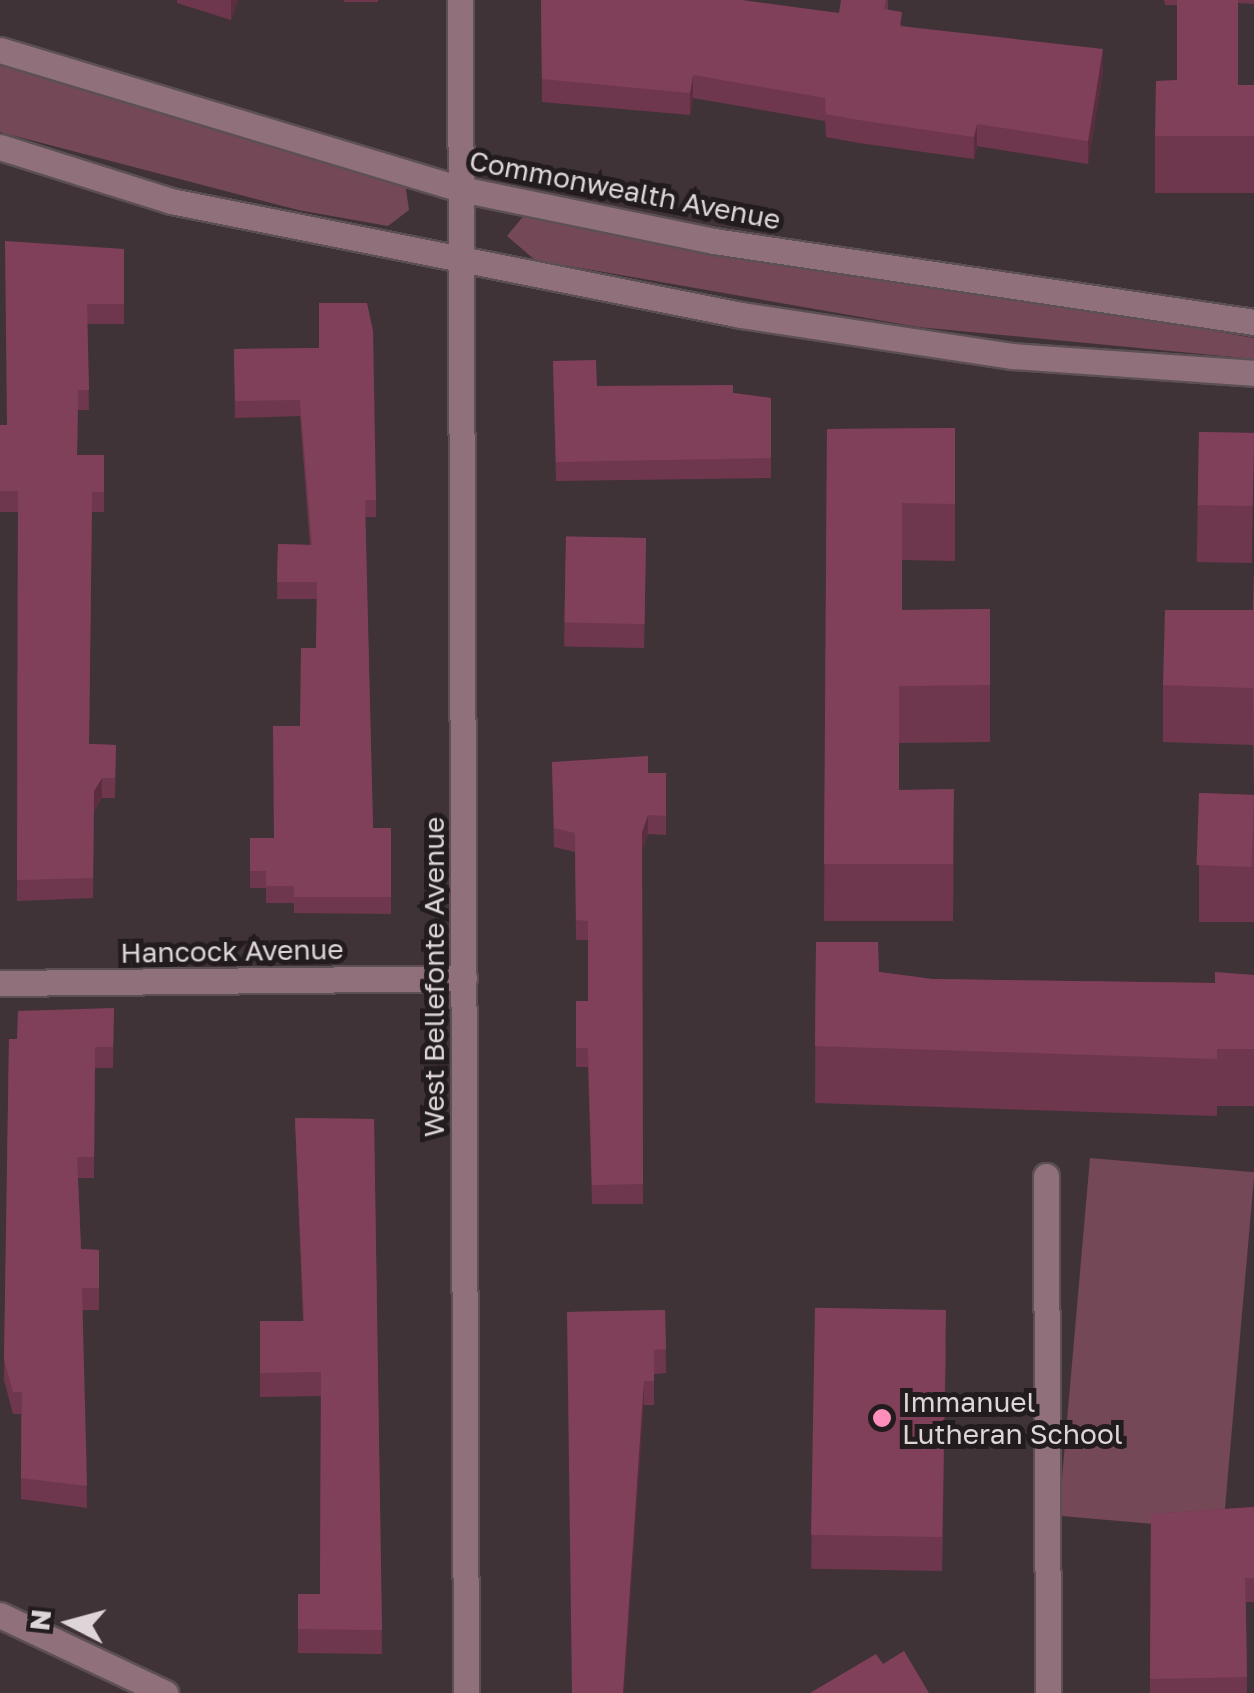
<!DOCTYPE html>
<style>
body{margin:0}
#map{position:relative;width:1254px;height:1693px;overflow:hidden;background:#403337;font-family:"Golos Text",sans-serif}
div>[style]{position:absolute}
[style*='--x']{left:calc(var(--x)*1px);top:calc(var(--y)*1px);width:calc(var(--w)*1px);rotate:calc(var(--a)*1deg)}
.green>*{inset:0;background:#754858;transform-origin:0 0}
.roads{filter:drop-shadow(2px 0 #5c5054) drop-shadow(-2px 0 #5c5054) drop-shadow(0 2px #5c5054) drop-shadow(0 -2px #5c5054)}
.minor>*{height:25px;margin:-12.5px;padding:0 12.5px;transform-origin:12.5px;border-radius:12.5px;background:#90717b}
.wall>*{inset:0;background:#6f374d;transform-origin:0 0}
.shaded-wall>*{inset:0;background:#5a2d3f}
.building>*{inset:0;background:#81405a;transform-origin:0 0}
.dots>*{width:28px;height:28px;translate:-50% -50%;box-sizing:border-box;border:5px solid #231c1e;border-radius:50%}
span{translate:-50% -50%;white-space:nowrap;text-align:center;line-height:1.15;-webkit-text-stroke:10px #231c1e;paint-order:stroke}
.street-label{font-size:28px;color:#ded5d8}
.poi-label{font-size:28px;color:#ded5d8}
.left{translate:0 -50%;text-align:left}
.north{position:absolute;left:20px;top:1573px;width:100px;height:100px;-webkit-text-stroke:8px #231c1e;paint-order:stroke;rotate:276deg;font-size:28px;font-weight:700;line-height:40px;text-align:center;color:#ded5d8}
.north::after{content:'';display:block;margin:auto;width:35px;height:45px;background:#ded5d8;clip-path:polygon(50% 0,100% 100%,50% 72%,0 100%)}
</style>
<div id="map">
<div class="green">
<i style="clip-path:polygon(0 58px,405px 183px,409px 210px,388px 226px,298px 210px,0 132px)"></i>
<i style="clip-path:polygon(526px 213px,1254px 338px,1254px 359px,918px 327px,535px 260px,507px 236px)"></i>
<i style="left:1090px;top:1158px;width:165px;height:359px;rotate:5deg"></i>
</div>
<div class="roads">
<div class="minor">
<i style="--x:460;--y:0;--w:1693;--a:89.8"></i>
<i style="--x:0;--y:50;--w:481;--a:16.8"></i>
<i style="--x:461;--y:189;--w:258;--a:11.6"></i>
<i style="--x:714;--y:241;--w:546;--a:8.53"></i>
<i style="--x:0;--y:147;--w:179;--a:17.5"></i>
<i style="--x:171;--y:201;--w:581;--a:11.31"></i>
<i style="--x:741;--y:315;--w:274;--a:8.6"></i>
<i style="--x:1012;--y:356;--w:243;--a:4"></i>
<i style="--x:0;--y:983;--w:464;--a:-0.6"></i>
<i style="--x:1046;--y:1176;--w:517;--a:89.78"></i>
<i style="--x:0;--y:1615;--w:183;--a:25.3"></i>
</div>
</div>
<div class="wall">
<i style="clip-path:polygon(177px 0,238px 0,231px 20px,177px 3px)"></i>
<i style="left:344px;top:0;width:34px;height:2px"></i>
<i style="clip-path:polygon(541px 0,839px 13px,888px 0,888px 10px,902px 26px,1103px 72px,1088px 164px,977px 146px,974px 159px,859px 143px,826px 137px,825px 121px,693px 98px,690px 115px,542px 102px)"></i>
<i style="clip-path:polygon(1164px 0,1254px 0,1254px 4px,1238px 3px,1238px 85px,1254px 85px,1254px 193px,1155px 193px,1155px 136px,1177px 80px,1177px 5px,1165px 5px)"></i>
<i style="clip-path:polygon(124px 249px,124px 324px,87px 324px,89px 410px,78px 410px,77px 455px,104px 455px,104px 512px,92px 512px,89px 744px,116px 745px,115px 798px,102px 798px,94px 811px,93px 898px,17px 901px,18px 512px,0 512px,0 425px,7px 425px)"></i>
<i style="clip-path:polygon(319px 348px,376px 500px,376px 517px,365px 517px,373px 828px,391px 828px,391px 914px,294px 913px,294px 903px,266px 903px,266px 888px,250px 888px,250px 838px,274px 838px,300px 726px,316px 648px,317px 599px,277px 599px,278px 544px,310px 545px,300px 416px,235px 418px,234px 349px)"></i>
<i style="clip-path:polygon(553px 361px,597px 386px,733px 393px,771px 398px,771px 478px,556px 481px)"></i>
<i style="clip-path:polygon(955px 428px,955px 561px,902px 560px,902px 610px,990px 609px,990px 742px,899px 743px,899px 790px,954px 846px,953px 921px,824px 921px,827px 429px)"></i>
<i style="left:1199px;top:432px;width:55px;height:130px;rotate:1deg"></i>
<i style="left:646px;top:538px;width:110px;height:80px;rotate:91deg"></i>
<i style="clip-path:polygon(1254px 573px,1254px 922px,1199px 922px,1199px 793px,1254px 795px,1253px 745px,1163px 742px,1163px 685px,1253px 610px)"></i>
<i style="clip-path:polygon(552px 762px,648px 773px,666px 773px,666px 835px,648px 834px,642px 851px,643px 1204px,592px 1204px,588px 1067px,576px 1067px,576px 1001px,588px 1001px,588px 940px,576px 940px,575px 852px,554px 847px)"></i>
<i style="clip-path:polygon(816px 942px,879px 972px,932px 979px,1215px 983px,1254px 975px,1254px 1106px,1217px 1106px,1217px 1116px,815px 1103px)"></i>
<i style="clip-path:polygon(114px 1008px,113px 1068px,95px 1068px,94px 1178px,78px 1178px,81px 1249px,99px 1250px,99px 1310px,82px 1310px,87px 1508px,21px 1499px,21px 1414px,13px 1414px,4px 1380px,9px 1039px,17px 1039px)"></i>
<i style="clip-path:polygon(295px 1118px,374px 1119px,382px 1654px,298px 1653px,298px 1594px,320px 1594px,321px 1396px,260px 1397px,260px 1321px,303px 1321px)"></i>
<i style="clip-path:polygon(665px 1310px,666px 1373px,654px 1374px,654px 1405px,644px 1405px,567px 1312px)"></i>
<i style="left:946px;top:1345px;width:226px;height:131px;rotate:91deg"></i>
<i style="clip-path:polygon(1254px 1507px,1254px 1602px,1246px 1602px,1247px 1693px,1150px 1693px,1151px 1514px)"></i>
</div>
<div class="shaded-wall">
<i style="clip-path:polygon(231px 0,238px 0,231px 20px)"></i>
<i style="clip-path:polygon(1103px 49px,1103px 72px,1088px 164px,1088px 141px)"></i>
<i style="clip-path:polygon(693px 75px,693px 98px,690px 115px,690px 93px)"></i>
<i style="clip-path:polygon(977px 124px,977px 146px,974px 159px,974px 137px)"></i>
<i style="clip-path:polygon(102px 778px,102px 798px,94px 811px,93px 898px,94px 791px)"></i>
<i style="clip-path:polygon(954px 789px,954px 846px,953px 921px,953px 864px)"></i>
<i style="clip-path:polygon(648px 815px,648px 834px,642px 851px,642px 832px)"></i>
<i style="clip-path:polygon(644px 1381px,644px 1405px,624px 1693px,623px 1693px)"></i>
</div>
<div class="building">
<i style="clip-path:polygon(541px 0,742px 0,839px 13px,841px 0,886px 0,884px 9px,902px 12px,900px 26px,1103px 49px,1088px 141px,977px 124px,974px 137px,859px 120px,826px 114px,825px 98px,693px 75px,690px 93px,542px 79px)"></i>
<i style="clip-path:polygon(1177px 0,1238px 0,1238px 85px,1254px 85px,1254px 136px,1155px 136px,1156px 81px,1177px 80px)"></i>
<i style="clip-path:polygon(5px 241px,124px 249px,124px 304px,87px 304px,89px 390px,78px 390px,77px 455px,104px 455px,104px 492px,92px 492px,89px 744px,116px 745px,115px 778px,102px 778px,94px 791px,93px 878px,17px 880px,18px 491px,0 491px,0 425px,7px 425px)"></i>
<i style="clip-path:polygon(319px 303px,367px 303px,373px 331px,376px 500px,365px 500px,373px 828px,391px 828px,391px 897px,294px 897px,294px 886px,266px 886px,266px 871px,250px 871px,250px 838px,274px 838px,273px 726px,300px 726px,301px 648px,316px 648px,317px 582px,277px 582px,278px 544px,312px 545px,300px 400px,235px 401px,234px 349px,319px 348px)"></i>
<i style="clip-path:polygon(596px 360px,597px 386px,733px 385px,733px 393px,771px 398px,771px 458px,556px 462px,553px 361px)"></i>
<i style="clip-path:polygon(955px 428px,955px 504px,902px 503px,902px 610px,990px 609px,990px 685px,899px 686px,899px 790px,954px 789px,953px 864px,824px 864px,827px 429px)"></i>
<i style="left:1199px;top:432px;width:55px;height:73px;rotate:1deg"></i>
<i style="left:646px;top:538px;width:86px;height:80px;rotate:91deg"></i>
<i style="clip-path:polygon(1254px 574px,1254px 748px,1253px 688px,1163px 685px,1165px 610px,1253px 610px)"></i>
<i style="clip-path:polygon(648px 756px,648px 773px,666px 773px,666px 816px,648px 815px,642px 832px,643px 1184px,592px 1185px,588px 1048px,576px 1048px,576px 1001px,588px 1001px,588px 921px,576px 920px,575px 833px,554px 828px,552px 762px)"></i>
<i style="left:1199px;top:793px;width:55px;height:72px;rotate:2deg"></i>
<i style="clip-path:polygon(816px 942px,878px 942px,879px 972px,932px 979px,1215px 983px,1215px 972px,1254px 975px,1254px 1049px,1217px 1049px,1217px 1059px,815px 1046px)"></i>
<i style="clip-path:polygon(114px 1008px,113px 1047px,95px 1047px,94px 1157px,77px 1157px,81px 1249px,99px 1250px,99px 1288px,82px 1288px,87px 1486px,21px 1478px,22px 1392px,13px 1392px,4px 1359px,9px 1039px,17px 1039px,18px 1011px)"></i>
<i style="clip-path:polygon(295px 1118px,374px 1119px,382px 1630px,298px 1629px,298px 1594px,320px 1594px,321px 1372px,260px 1373px,260px 1321px,304px 1321px)"></i>
<i style="clip-path:polygon(665px 1310px,666px 1349px,654px 1350px,654px 1381px,644px 1381px,623px 1693px,572px 1693px,567px 1312px)"></i>
<i style="left:946px;top:1310px;width:227px;height:131px;rotate:91deg"></i>
<i style="clip-path:polygon(1254px 1507px,1254px 1578px,1245px 1578px,1247px 1677px,1150px 1679px,1151px 1514px)"></i>
<i style="clip-path:polygon(904px 1651px,929px 1693px,810px 1693px,876px 1654px,883px 1664px)"></i>
</div>
<div class="dots">
<i style="left:882px;top:1418px;background:#ff8eba"></i>
</div>
<div class="street-label">
<span style="left:625px;top:190px;rotate:11deg">Commonwealth Avenue</span>
<span style="left:232px;top:951px;rotate:-1deg">Hancock Avenue</span>
<span style="left:434px;top:977px;rotate:-90deg">West Bellefonte Avenue</span>
</div>
<div class="poi-label">
<span class="left" style="left:902px;top:1418px">Immanuel<br>Lutheran School</span>
</div>
<div class="north">N</div>
</div>
